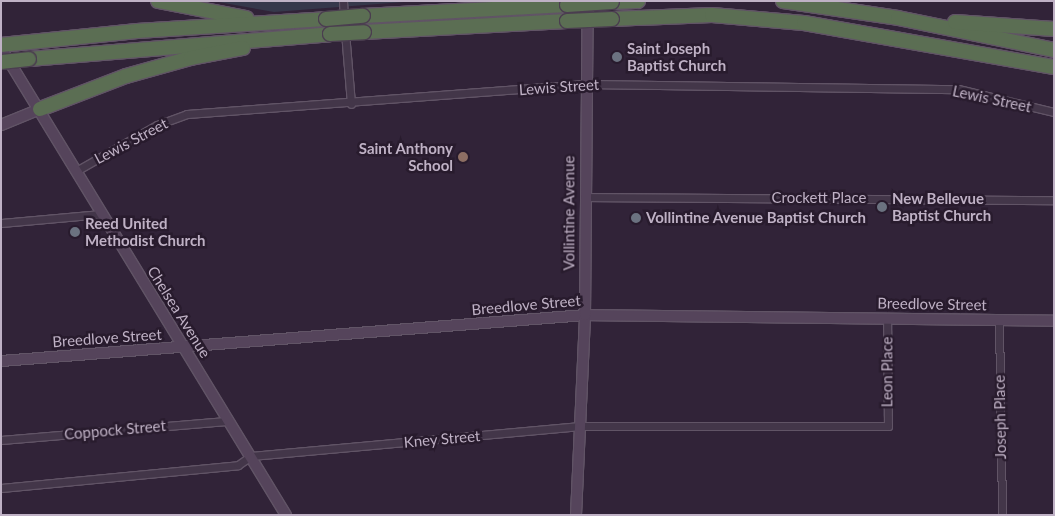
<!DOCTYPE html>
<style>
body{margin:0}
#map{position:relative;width:1055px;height:516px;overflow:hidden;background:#312338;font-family:Lato,sans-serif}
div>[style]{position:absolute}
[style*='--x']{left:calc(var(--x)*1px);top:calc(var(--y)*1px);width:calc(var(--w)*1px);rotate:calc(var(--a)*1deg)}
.green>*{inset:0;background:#36384b}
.roads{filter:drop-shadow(1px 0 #615466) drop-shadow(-1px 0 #615466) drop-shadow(0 1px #615466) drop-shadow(0 -1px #615466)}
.street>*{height:7px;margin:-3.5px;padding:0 3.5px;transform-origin:3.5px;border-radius:3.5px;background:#433649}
.secondary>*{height:10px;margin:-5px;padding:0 5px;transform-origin:5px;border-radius:5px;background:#55445b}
.highway>*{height:14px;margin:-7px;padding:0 7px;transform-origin:7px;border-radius:7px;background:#5b6e53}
.bridges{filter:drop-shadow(1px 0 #4b3e50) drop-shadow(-1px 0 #4b3e50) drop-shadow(0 1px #4b3e50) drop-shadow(0 -1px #4b3e50)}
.highway-bridge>*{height:14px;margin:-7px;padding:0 7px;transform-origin:7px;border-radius:7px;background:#5b6e53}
.dots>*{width:14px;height:14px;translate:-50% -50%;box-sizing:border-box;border:2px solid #281b2d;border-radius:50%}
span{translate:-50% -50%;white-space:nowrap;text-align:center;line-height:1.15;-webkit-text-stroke:5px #281b2d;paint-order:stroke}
.poi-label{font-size:15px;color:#bfb1c5;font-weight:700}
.left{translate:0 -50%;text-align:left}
.right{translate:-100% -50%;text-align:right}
.street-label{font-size:15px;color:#bfb1c5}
.frame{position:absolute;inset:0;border:2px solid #bfb1c5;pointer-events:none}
</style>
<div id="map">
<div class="green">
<i style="clip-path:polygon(213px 1px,417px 1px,274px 12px)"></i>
</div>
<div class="roads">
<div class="street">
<i style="--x:343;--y:1;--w:18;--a:87"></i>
<i style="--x:345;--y:32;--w:72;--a:85.2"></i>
<i style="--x:76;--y:171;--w:93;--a:-29.6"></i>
<i style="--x:157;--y:125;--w:32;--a:-20"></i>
<i style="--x:187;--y:114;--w:400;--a:-4.3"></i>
<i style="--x:586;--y:84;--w:372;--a:0.8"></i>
<i style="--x:958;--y:89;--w:99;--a:13.5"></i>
<i style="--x:584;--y:197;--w:470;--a:0.4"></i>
<i style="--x:1;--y:223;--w:100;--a:-5.1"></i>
<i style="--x:999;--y:320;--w:195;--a:89.1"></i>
<i style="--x:1;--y:440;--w:229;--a:-4.8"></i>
<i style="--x:1;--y:488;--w:238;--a:-5.5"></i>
<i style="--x:238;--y:465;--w:16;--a:-35"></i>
<i style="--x:251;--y:456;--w:331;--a:-5.2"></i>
<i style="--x:581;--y:426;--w:307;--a:0"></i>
<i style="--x:888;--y:426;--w:108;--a:-90.5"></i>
</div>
<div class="secondary">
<i style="--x:1;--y:48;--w:547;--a:58.61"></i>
<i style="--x:1;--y:125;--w:42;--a:-22.3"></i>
<i style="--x:1;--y:361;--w:586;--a:-4.5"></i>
<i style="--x:585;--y:315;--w:469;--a:0.7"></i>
<i style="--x:576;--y:515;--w:200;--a:-87.4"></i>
<i style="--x:585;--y:315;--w:314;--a:-89.5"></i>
</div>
<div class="highway">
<i style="--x:158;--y:1;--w:90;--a:10.9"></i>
<i style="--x:783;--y:1;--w:116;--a:8.4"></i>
<i style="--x:898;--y:18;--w:159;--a:11.6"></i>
<i style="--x:612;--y:2;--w:26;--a:-2"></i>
<i style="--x:363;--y:16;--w:204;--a:-3.1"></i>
<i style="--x:612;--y:19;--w:100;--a:-2.3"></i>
<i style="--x:712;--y:15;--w:92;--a:5"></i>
<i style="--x:804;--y:23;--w:254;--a:10"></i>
<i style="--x:955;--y:22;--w:99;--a:4"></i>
<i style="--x:364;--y:32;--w:203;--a:-3.1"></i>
<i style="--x:1;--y:45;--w:137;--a:-5.9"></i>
<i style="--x:137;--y:31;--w:189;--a:-3.6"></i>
<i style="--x:29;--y:59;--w:302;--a:-4.7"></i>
<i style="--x:40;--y:109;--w:92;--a:-21"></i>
<i style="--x:126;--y:76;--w:67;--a:-15.5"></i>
<i style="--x:191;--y:58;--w:53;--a:-10.9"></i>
</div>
</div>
<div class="bridges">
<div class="highway-bridge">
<i style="--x:567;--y:5;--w:45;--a:-3.8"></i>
<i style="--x:326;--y:19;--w:37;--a:-5"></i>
<i style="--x:567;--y:21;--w:45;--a:-2.5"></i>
<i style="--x:330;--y:34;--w:34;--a:-3"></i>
<i style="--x:1;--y:62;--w:28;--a:-6"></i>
</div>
</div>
<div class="dots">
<i style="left:617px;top:57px;background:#6b7280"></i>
<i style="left:463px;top:157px;background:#8d6e63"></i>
<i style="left:882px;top:207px;background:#6b7280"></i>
<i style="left:636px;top:218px;background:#6b7280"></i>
<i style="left:75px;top:232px;background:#6b7280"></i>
</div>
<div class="poi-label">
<span class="left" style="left:627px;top:57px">Saint Joseph<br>Baptist Church</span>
<span class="right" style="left:453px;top:157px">Saint Anthony<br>School</span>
<span class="left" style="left:892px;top:207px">New Bellevue<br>Baptist Church</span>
<span class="left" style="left:646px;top:218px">Vollintine Avenue Baptist Church</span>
<span class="left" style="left:85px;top:232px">Reed United<br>Methodist Church</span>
</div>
<div class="street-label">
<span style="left:559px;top:87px;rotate:-4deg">Lewis Street</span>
<span style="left:992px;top:99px;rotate:12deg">Lewis Street</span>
<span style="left:131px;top:141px;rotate:-28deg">Lewis Street</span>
<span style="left:819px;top:198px">Crockett Place</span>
<span style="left:569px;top:213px;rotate:-90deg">Vollintine Avenue</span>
<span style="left:932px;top:304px;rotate:1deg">Breedlove Street</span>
<span style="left:526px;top:305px;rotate:-5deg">Breedlove Street</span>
<span style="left:179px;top:312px;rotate:58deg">Chelsea Avenue</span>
<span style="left:107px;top:338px;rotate:-4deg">Breedlove Street</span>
<span style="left:887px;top:372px;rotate:-90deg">Leon Place</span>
<span style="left:1000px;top:417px;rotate:-91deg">Joseph Place</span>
<span style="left:115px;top:430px;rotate:-5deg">Coppock Street</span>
<span style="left:442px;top:439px;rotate:-5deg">Kney Street</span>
</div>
<div class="frame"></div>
</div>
